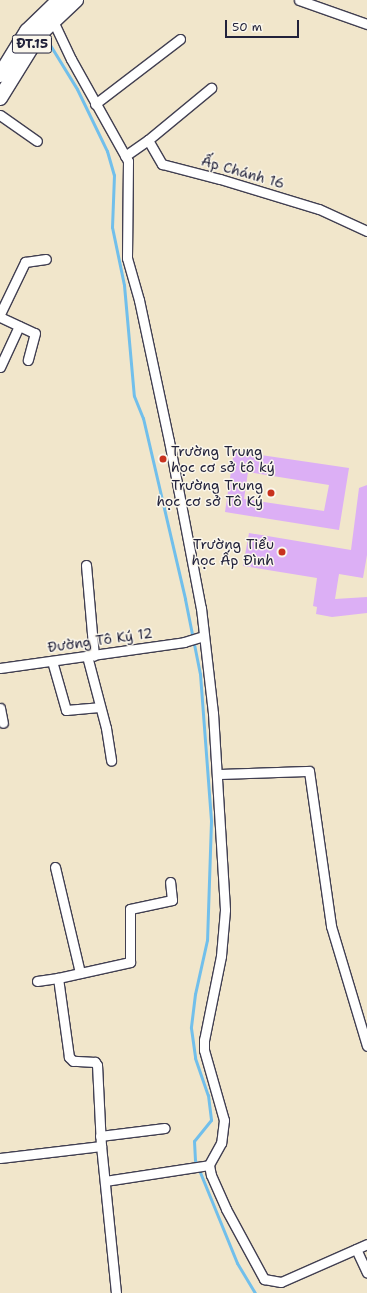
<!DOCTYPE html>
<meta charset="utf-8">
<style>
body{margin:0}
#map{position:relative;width:367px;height:1293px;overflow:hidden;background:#f1e6cb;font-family:"Shantell Sans",sans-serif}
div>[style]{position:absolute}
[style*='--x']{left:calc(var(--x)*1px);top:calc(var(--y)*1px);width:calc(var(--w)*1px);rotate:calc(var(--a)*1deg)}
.stream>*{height:3px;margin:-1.5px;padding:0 1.5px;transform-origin:1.5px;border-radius:1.5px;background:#71bfeb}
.building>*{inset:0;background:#dcaff5}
.roads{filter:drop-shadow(1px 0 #413f51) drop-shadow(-1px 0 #413f51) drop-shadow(0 1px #413f51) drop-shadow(0 -1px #413f51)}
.street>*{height:9px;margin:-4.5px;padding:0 4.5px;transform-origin:4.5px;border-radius:4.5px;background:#fff}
.primary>*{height:14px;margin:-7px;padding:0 7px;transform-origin:7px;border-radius:7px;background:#fff}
.dots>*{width:11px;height:11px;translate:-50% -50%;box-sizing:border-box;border:2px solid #fbf7ec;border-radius:50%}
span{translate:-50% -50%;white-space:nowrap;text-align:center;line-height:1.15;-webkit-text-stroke:3px #fbf7ec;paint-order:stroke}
.shield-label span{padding:1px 3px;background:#fbf7ec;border:1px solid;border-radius:3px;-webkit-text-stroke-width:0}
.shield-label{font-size:13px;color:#22223b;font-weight:700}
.street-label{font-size:14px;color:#22223b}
.poi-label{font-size:14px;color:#22223b}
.left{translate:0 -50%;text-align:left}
.right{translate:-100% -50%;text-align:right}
.scale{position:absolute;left:225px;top:20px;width:74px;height:18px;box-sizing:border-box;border:2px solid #22223b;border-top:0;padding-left:5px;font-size:12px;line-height:14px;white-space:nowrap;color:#22223b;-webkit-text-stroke:3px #fbf7ec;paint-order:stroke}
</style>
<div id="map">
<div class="stream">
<i style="--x:47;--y:40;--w:57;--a:58.5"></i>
<i style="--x:77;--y:89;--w:69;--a:64.2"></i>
<i style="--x:107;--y:151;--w:25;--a:74"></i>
<i style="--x:114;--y:175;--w:52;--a:92.2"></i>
<i style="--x:112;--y:227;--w:59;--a:78.3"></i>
<i style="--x:124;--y:285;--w:111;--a:84.9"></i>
<i style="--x:134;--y:396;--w:24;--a:68"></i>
<i style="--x:143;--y:418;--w:186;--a:76.9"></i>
<i style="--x:185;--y:599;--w:76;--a:78.7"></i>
<i style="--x:200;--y:674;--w:147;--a:85.7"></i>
<i style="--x:211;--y:821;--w:119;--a:91.9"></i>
<i style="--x:207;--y:940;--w:55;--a:102.5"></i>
<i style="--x:195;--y:994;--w:34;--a:97"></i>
<i style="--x:191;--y:1028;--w:30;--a:82"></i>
<i style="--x:195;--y:1058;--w:39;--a:71"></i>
<i style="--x:208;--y:1095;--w:25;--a:83"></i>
<i style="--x:211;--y:1120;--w:27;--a:129"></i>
<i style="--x:194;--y:1141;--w:19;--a:87"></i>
<i style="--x:195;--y:1160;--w:111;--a:67.8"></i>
<i style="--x:237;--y:1263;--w:35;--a:59"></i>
</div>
<div class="building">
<i style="clip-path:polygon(evenodd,234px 451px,349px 468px,339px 530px,225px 512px,234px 451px,248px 472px,329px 485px,324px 511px,244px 499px,248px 472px)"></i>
<i style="clip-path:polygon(367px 485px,367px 555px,363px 578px,339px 574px,335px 599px,367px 597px,367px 613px,332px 617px,316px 614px,317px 607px,313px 606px,317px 578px,243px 566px,249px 533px,351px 550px,359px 488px)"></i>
</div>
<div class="roads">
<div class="street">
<i style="--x:299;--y:0;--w:72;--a:19.4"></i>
<i style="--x:53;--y:21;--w:42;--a:64.7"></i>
<i style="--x:71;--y:59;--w:117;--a:60.8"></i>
<i style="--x:128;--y:161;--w:97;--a:90.6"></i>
<i style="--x:127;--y:258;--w:44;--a:74.1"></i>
<i style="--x:139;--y:300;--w:144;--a:78"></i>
<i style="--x:169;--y:441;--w:170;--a:79.2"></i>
<i style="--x:201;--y:608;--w:106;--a:83.5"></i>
<i style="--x:213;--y:713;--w:197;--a:86.5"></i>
<i style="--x:225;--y:910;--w:46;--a:95"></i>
<i style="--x:221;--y:956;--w:86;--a:101.4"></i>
<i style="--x:204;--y:1040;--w:10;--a:90"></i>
<i style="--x:204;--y:1050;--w:73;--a:74.1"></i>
<i style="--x:224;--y:1120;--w:23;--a:97"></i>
<i style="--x:221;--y:1143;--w:25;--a:119"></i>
<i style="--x:209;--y:1165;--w:10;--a:79"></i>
<i style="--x:211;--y:1175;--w:37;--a:66"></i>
<i style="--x:226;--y:1209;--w:80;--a:61.5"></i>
<i style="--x:264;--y:1279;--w:17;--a:10"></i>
<i style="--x:281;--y:1282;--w:94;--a:-23.8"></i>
<i style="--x:95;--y:104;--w:107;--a:-37.4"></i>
<i style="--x:0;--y:115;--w:45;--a:35.1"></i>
<i style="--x:148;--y:140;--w:82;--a:-39.5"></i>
<i style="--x:125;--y:156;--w:28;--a:-35"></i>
<i style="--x:148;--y:140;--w:28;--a:60"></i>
<i style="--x:162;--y:164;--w:60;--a:14.5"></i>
<i style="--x:220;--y:179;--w:103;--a:16.9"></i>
<i style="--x:319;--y:209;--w:53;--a:24.6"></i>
<i style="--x:0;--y:314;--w:58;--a:-64.3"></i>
<i style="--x:25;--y:262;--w:21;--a:-8"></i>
<i style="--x:0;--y:317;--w:38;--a:25"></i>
<i style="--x:35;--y:333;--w:28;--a:105"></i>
<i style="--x:0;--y:367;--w:45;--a:-65.1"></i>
<i style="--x:86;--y:565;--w:91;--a:85"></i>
<i style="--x:87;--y:656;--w:74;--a:75.2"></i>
<i style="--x:106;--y:728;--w:33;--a:81"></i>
<i style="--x:52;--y:661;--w:51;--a:74.1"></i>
<i style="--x:66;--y:710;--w:33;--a:-5"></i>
<i style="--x:0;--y:668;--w:186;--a:-8"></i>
<i style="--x:184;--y:642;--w:21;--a:-17"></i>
<i style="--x:0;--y:708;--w:15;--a:79"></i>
<i style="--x:217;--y:774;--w:92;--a:-1.9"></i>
<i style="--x:309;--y:771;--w:157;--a:81.9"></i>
<i style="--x:331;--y:926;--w:125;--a:73.3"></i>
<i style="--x:55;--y:867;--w:109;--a:76.7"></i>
<i style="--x:37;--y:981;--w:21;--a:-8"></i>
<i style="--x:100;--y:1136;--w:65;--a:-7"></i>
<i style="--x:0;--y:1158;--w:102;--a:-6.8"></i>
<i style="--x:105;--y:1181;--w:105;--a:-8.7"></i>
<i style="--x:356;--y:1249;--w:26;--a:65"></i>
<i style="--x:116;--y:1293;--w:148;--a:-95.8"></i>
<i style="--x:101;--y:1146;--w:81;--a:-92.8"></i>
<i style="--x:97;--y:1065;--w:4;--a:-124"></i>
<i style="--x:95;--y:1062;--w:22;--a:-177"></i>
<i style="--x:73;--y:1061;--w:6;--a:-135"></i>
<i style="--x:69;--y:1057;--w:80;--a:-97.9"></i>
<i style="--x:58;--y:978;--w:74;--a:-12.5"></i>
<i style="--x:130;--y:962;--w:53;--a:-90"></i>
<i style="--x:130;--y:909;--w:43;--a:-12.1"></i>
<i style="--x:172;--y:900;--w:18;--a:-96"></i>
</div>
<div class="primary">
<i style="--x:0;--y:75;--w:52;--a:-58.5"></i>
<i style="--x:27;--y:31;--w:45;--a:-44.1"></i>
<i style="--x:0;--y:98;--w:74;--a:-58.2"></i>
<i style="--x:39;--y:35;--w:51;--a:-43.4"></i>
</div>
</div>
<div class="dots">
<i style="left:163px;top:459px;background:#c8321e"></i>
<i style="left:271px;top:493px;background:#c8321e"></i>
<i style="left:282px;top:552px;background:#c8321e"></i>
</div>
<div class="shield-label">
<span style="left:32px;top:44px">ĐT.15</span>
</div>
<div class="street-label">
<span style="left:243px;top:172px;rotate:16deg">Ấp Chánh 16</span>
<span style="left:100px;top:640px;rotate:-8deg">Đường Tô Ký 12</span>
</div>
<div class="poi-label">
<span class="left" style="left:171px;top:459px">Trường Trung<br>học cơ sở tô ký</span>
<span class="right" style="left:263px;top:493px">Trường Trung<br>học cơ sở Tô Ký</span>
<span class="right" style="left:274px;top:552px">Trường Tiểu<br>học Ấp Đình</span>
</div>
<div class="scale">50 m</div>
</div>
